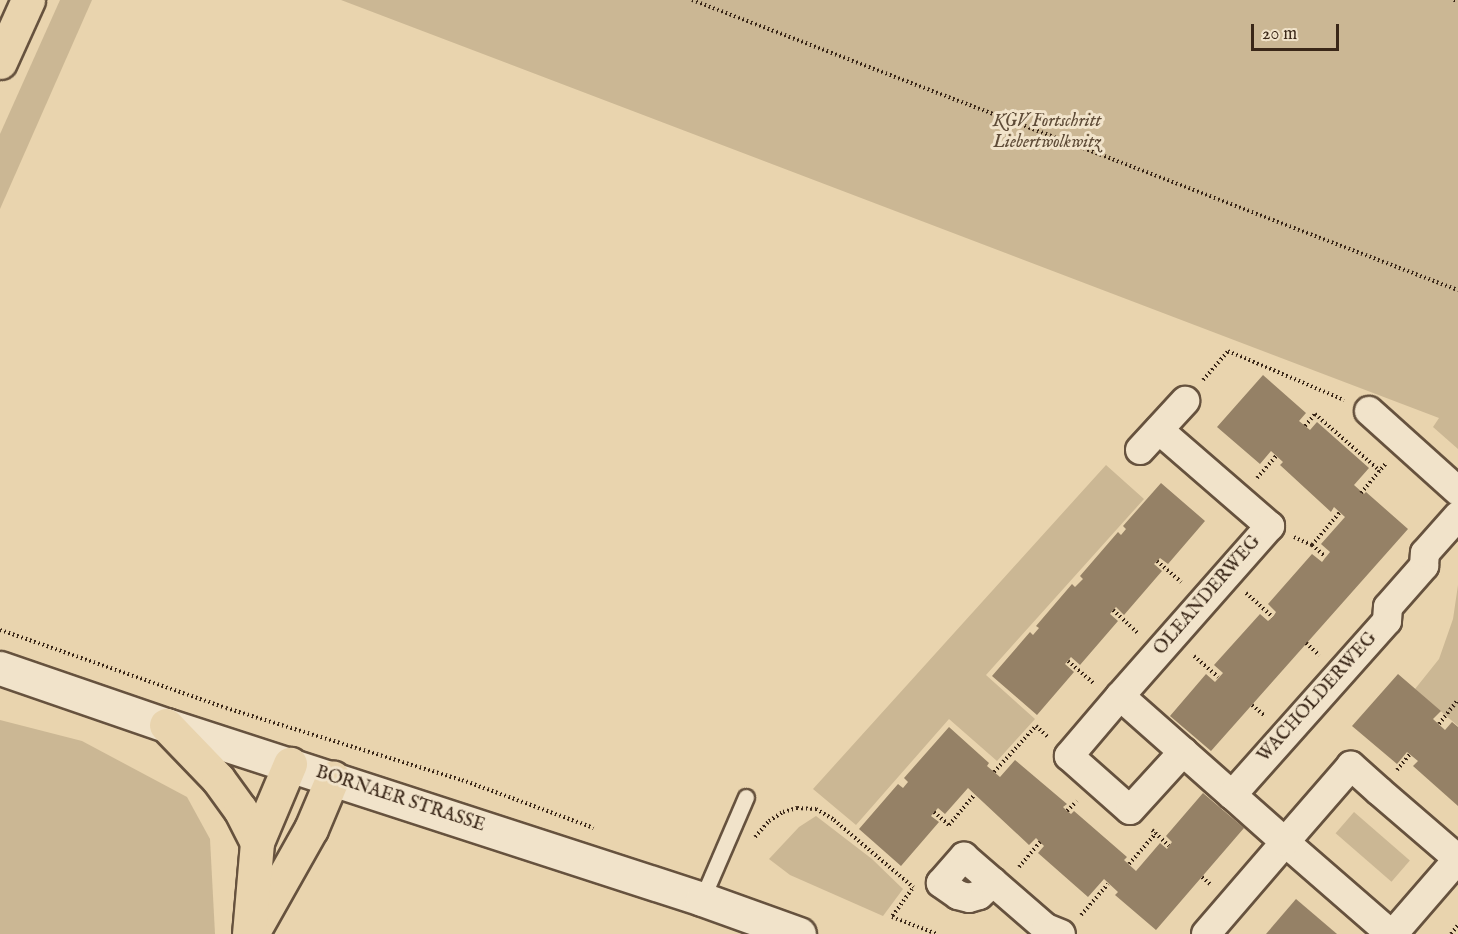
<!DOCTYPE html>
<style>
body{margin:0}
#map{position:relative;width:1458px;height:934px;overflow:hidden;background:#e9d4ae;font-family:"IM FELL English",serif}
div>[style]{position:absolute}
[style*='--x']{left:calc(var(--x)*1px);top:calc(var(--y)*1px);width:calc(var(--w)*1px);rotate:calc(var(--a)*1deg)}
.green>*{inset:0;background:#cbb794;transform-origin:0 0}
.building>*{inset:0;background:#958166}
.path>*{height:4px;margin-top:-2px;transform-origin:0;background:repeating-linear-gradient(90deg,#3a2718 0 1.5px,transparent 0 4.5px)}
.roads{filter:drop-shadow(2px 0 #66523e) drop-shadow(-2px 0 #66523e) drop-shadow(0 2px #66523e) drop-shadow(0 -2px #66523e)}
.lane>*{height:15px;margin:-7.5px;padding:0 7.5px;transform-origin:7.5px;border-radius:7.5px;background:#f1e3ca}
.street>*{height:28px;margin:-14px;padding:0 14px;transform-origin:14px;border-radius:14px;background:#f1e3ca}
.secondary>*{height:33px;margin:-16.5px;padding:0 16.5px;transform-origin:16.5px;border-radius:16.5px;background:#f1e3ca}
.primary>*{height:33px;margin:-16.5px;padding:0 16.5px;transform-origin:16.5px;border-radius:16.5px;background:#e9d4ae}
span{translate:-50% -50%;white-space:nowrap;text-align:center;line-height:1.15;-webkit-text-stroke:6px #f1e3ca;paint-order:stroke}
.park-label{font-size:18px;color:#5e4b37;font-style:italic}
.street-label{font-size:18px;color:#3a2718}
.scale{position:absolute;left:1251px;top:24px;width:88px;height:27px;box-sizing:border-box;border:3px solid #3a2718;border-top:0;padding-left:8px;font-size:18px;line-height:21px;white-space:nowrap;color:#3a2718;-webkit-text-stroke:4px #f1e3ca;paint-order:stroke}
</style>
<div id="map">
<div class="green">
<i style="clip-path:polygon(60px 0,92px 0,0 209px,0 134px)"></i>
<i style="clip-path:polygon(341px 0,1458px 0,1458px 449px,1433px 427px,1439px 418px)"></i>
<i style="clip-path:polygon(1106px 465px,1144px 499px,986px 675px,1035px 719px,997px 761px,949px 719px,856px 825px,813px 789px)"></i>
<i style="clip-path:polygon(1458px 585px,1458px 726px,1415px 689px,1439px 659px,1453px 619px)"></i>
<i style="clip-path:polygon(0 720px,82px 741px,187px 797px,210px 839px,215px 934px,0 934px)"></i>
<i style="left:1354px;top:812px;width:74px;height:28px;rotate:41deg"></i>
<i style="clip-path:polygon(816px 816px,872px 859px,903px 889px,883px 916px,790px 875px,769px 859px,799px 827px)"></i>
</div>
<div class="building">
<i style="clip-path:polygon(1263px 375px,1306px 413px,1299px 421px,1310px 430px,1317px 422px,1369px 468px,1354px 485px,1364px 494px,1366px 492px,1408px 529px,1211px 751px,1170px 716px,1206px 674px,1215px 682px,1223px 673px,1214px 665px,1260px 614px,1268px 621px,1273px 617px,1276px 612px,1268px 604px,1312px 554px,1322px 562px,1330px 552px,1321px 544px,1345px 517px,1334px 507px,1331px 512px,1280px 465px,1283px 462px,1271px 451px,1260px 464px,1217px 427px)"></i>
<i style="clip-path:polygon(1161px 483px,1205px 521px,1168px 564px,1160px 558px,1154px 564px,1162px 571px,1124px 615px,1116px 607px,1113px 610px,1110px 614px,1118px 621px,1080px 665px,1071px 657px,1065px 664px,1074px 672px,1037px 715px,992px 676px,1030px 632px,1033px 635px,1039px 628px,1036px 626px,1072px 584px,1075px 587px,1083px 579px,1080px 576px,1118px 532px,1121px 535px,1126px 529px,1123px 526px)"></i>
<i style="clip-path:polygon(1398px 674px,1441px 711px,1433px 719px,1445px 730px,1452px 722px,1458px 727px,1458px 806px,1413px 766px,1418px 761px,1407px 752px,1397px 764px,1352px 726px)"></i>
<i style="clip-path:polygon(949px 727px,989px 763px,987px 766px,1000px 777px,1015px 760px,1067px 804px,1063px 807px,1067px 811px,1071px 814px,1074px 811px,1127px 857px,1124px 860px,1136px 871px,1160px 843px,1167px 849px,1169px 846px,1172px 842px,1166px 836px,1203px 793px,1244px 828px,1156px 930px,1115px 895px,1118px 892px,1104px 879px,1088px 897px,1038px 853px,1044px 846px,1036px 838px,1029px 845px,968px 788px,945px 814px,938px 808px,931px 816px,939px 822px,901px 866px,859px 829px,898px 784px,903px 788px,908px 782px,904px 778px)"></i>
<i style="clip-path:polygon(1296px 899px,1337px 934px,1266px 934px)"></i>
</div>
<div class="path">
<i style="--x:692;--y:0;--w:819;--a:20.74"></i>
<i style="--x:1454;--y:0;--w:4;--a:27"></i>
<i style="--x:1203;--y:380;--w:38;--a:-49"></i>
<i style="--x:1228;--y:351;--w:126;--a:22.9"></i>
<i style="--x:1305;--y:426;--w:16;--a:-50"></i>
<i style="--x:1315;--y:414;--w:86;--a:41.2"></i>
<i style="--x:1257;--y:478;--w:29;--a:-49"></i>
<i style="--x:1361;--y:493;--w:39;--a:-50"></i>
<i style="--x:1294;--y:537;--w:20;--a:24"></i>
<i style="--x:1312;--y:545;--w:18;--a:41"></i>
<i style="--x:1312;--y:545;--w:43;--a:-49.7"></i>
<i style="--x:1157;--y:561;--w:32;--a:41"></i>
<i style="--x:1246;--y:593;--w:36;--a:42"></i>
<i style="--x:1113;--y:610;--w:35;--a:43"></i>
<i style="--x:0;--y:630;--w:239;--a:19"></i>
<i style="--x:226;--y:708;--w:247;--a:17"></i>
<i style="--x:462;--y:780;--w:140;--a:20"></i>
<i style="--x:1306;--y:643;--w:18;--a:43"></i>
<i style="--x:1194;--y:656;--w:32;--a:41"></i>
<i style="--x:1068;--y:661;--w:35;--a:41"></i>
<i style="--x:1252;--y:705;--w:17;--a:40"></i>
<i style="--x:1439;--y:724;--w:31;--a:-52"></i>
<i style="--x:1397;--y:770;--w:21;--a:-51"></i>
<i style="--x:994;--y:772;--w:62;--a:-47.6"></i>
<i style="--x:1036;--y:726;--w:16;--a:43"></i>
<i style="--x:1067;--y:811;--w:14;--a:-45"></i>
<i style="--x:934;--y:812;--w:20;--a:41"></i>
<i style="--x:949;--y:825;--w:40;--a:-50"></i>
<i style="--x:1152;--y:830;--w:23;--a:43"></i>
<i style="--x:755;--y:837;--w:21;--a:-49"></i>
<i style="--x:769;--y:821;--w:17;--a:-33"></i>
<i style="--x:783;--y:812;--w:15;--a:-16"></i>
<i style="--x:797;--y:808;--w:19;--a:3"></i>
<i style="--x:816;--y:809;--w:21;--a:31"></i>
<i style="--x:834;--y:820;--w:104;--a:40.3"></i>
<i style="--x:1129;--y:864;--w:41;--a:-48.9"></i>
<i style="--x:1019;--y:867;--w:33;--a:-50"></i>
<i style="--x:1202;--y:877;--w:11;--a:41"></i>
<i style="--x:912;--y:889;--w:34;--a:126"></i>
<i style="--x:892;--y:917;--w:48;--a:20.7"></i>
<i style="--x:1081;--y:915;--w:41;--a:-48.9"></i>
<i style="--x:1451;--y:934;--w:11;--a:-52"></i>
</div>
<div class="roads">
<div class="lane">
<i style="--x:702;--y:899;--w:111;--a:-66.7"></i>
</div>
<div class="street">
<i style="--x:1369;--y:411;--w:120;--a:42"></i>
<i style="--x:1159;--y:430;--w:147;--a:40.9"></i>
<i style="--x:1270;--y:526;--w:227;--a:131.4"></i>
<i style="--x:1120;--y:696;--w:149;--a:41.5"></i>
<i style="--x:1140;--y:450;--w:67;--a:-47.4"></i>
<i style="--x:1120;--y:696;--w:79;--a:130.4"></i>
<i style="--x:1069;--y:756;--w:81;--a:41.5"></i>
<i style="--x:1130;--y:810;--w:79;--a:-47.6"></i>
<i style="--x:993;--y:882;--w:19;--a:137"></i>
<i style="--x:979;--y:895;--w:10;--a:163"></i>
<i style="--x:969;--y:898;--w:11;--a:-165"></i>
<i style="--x:958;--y:895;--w:21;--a:-145"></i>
<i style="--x:941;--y:883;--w:35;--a:-49"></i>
<i style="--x:964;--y:857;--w:108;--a:40.9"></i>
<i style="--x:1046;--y:928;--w:16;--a:22"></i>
<i style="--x:1206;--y:934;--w:121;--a:-49.3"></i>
<i style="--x:1285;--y:842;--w:140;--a:41"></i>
<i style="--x:1393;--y:934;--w:99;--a:-49.1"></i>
<i style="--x:1458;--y:859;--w:104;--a:-139.3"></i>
<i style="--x:1379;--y:791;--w:38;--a:-138"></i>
<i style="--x:1351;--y:766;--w:101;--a:131"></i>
<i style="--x:1285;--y:842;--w:71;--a:-138.4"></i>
<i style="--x:1232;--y:795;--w:233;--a:-48.3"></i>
<i style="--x:1387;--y:621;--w:14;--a:-86"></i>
<i style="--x:1388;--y:607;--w:55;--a:-48.7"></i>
<i style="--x:1424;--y:566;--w:13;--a:-86"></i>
<i style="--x:1425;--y:553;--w:50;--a:-48.3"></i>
</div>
<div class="secondary">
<i style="--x:0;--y:668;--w:176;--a:19"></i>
<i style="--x:166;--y:725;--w:564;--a:17.98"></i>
<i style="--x:702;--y:899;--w:103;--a:19.8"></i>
</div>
<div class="primary">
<i style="--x:0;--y:62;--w:68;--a:-65.7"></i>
<i style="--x:166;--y:725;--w:75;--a:46.1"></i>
<i style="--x:218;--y:779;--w:37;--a:54"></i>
<i style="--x:240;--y:809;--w:37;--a:63"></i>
<i style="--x:254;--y:930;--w:116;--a:-60.6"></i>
<i style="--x:311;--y:829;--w:56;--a:-67.1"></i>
<i style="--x:249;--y:934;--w:92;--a:-85"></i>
<i style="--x:257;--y:842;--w:85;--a:-67.1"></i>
</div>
</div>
<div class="park-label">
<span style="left:1047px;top:133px">KGV Fortschritt<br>Liebertwolkwitz</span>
</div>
<div class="street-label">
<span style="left:1208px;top:596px;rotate:-49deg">OLEANDERWEG</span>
<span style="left:1318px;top:698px;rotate:-48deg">WACHOLDERWEG</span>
<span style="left:400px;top:800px;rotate:18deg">BORNAER STRASSE</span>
</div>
<div class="scale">20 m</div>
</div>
